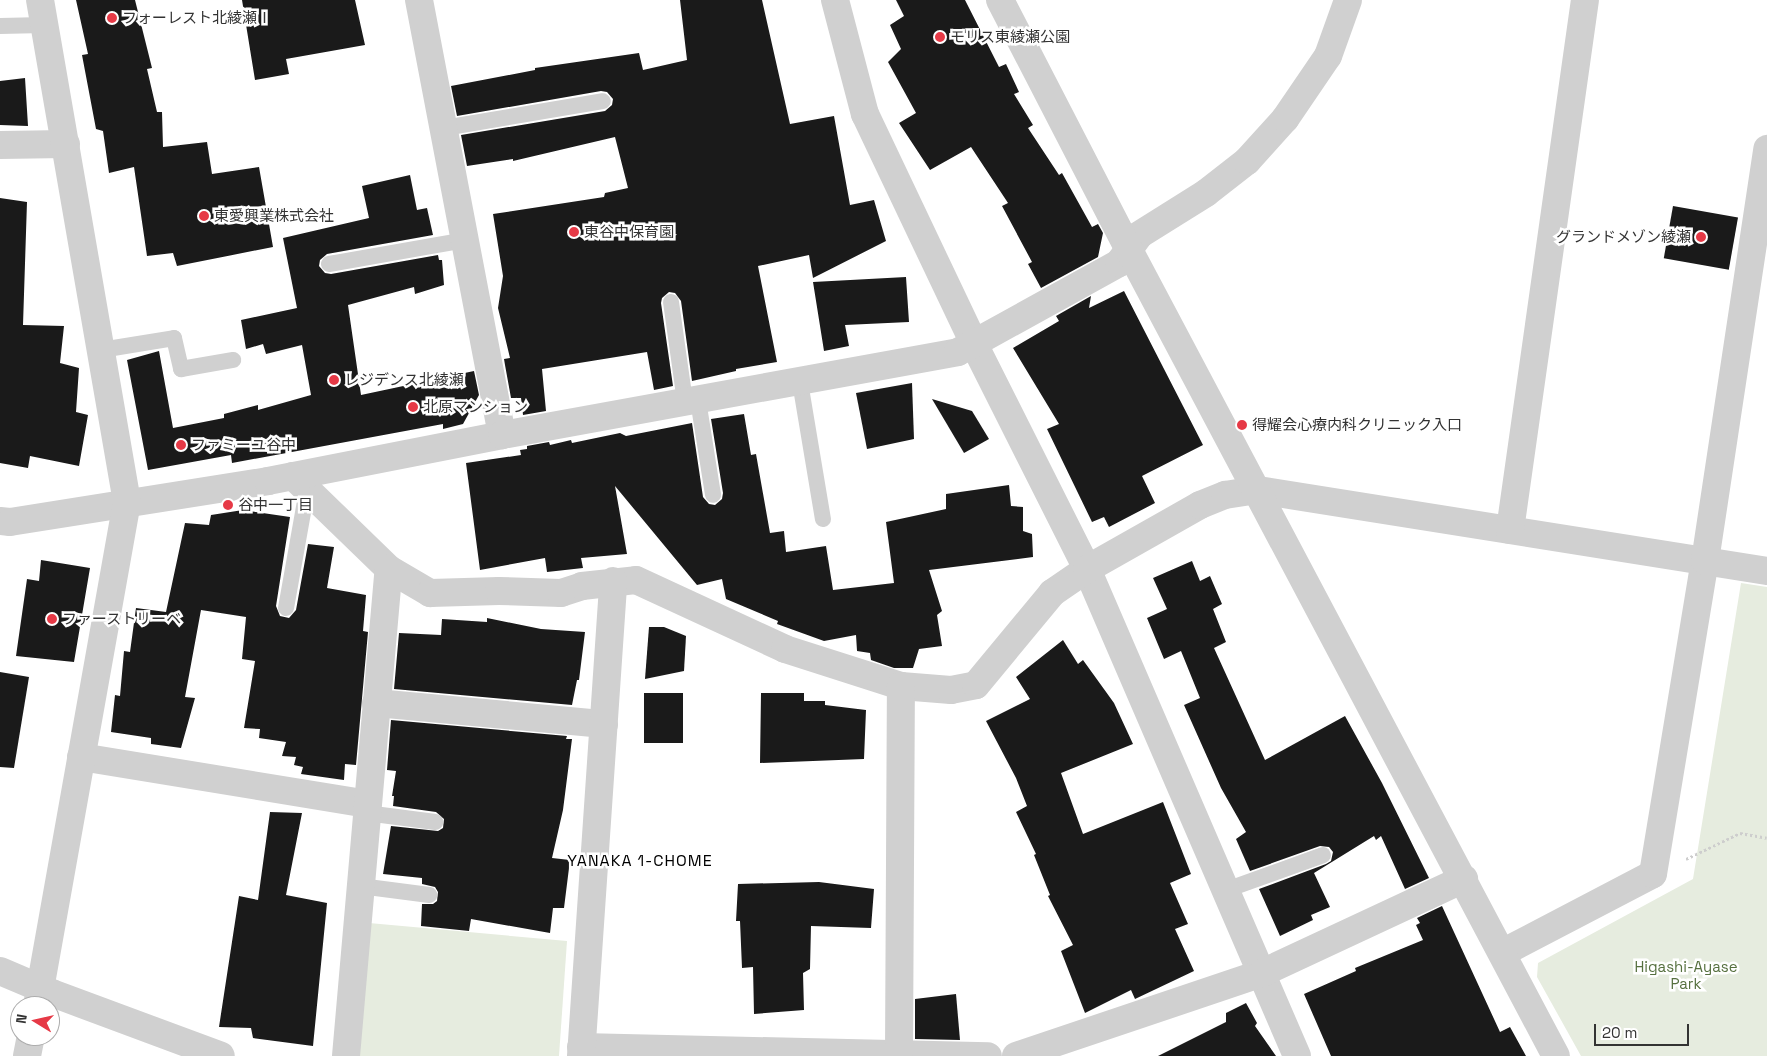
<!DOCTYPE html>
<meta charset="utf-8">
<style>
body{margin:0}
#map{position:relative;width:1767px;height:1056px;overflow:hidden;background:#fff;font-family:"Space Grotesk","Noto Sans JP",sans-serif}
div>[style]{position:absolute}
[style*='--x']{left:calc(var(--x)*1px);top:calc(var(--y)*1px);width:calc(var(--w)*1px);rotate:calc(var(--a)*1deg)}
.green>*{inset:0;background:#e6ecdf}
.building>*{inset:0;background:#1a1a1a;transform-origin:0 0}
.path>*{height:3px;margin-top:-1.5px;transform-origin:0;background:repeating-linear-gradient(90deg,#cdcdcd 0 2.5px,transparent 0 5px)}
.service>*{height:16px;margin:-8px;padding:0 8px;transform-origin:8px;border-radius:8px;background:#d0d0d0}
.minor>*{height:28px;margin:-14px;padding:0 14px;transform-origin:14px;border-radius:14px;background:#d0d0d0}
.tertiary>*{height:28px;margin:-14px;padding:0 14px;transform-origin:14px;border-radius:14px;background:#d0d0d0}
.dots>*{width:14px;height:14px;translate:-50% -50%;box-sizing:border-box;border:2px solid #fff;border-radius:50%}
span{translate:-50% -50%;white-space:nowrap;text-align:center;line-height:1.15;-webkit-text-stroke:5px #fff;paint-order:stroke}
.poi-label{font-size:15px;color:#333}
.left{translate:0 -50%;text-align:left}
.right{translate:-100% -50%;text-align:right}
.park-label{font-size:15px;color:#56703f}
.neighbourhood-label{font-size:16px;color:#000;letter-spacing:1px}
.north{position:absolute;left:10px;top:996px;width:50px;height:50px;box-sizing:border-box;background:#fff;border:1px solid #adadad;border-radius:50%;rotate:279deg;font-size:14px;font-weight:700;line-height:20px;text-align:center;color:#333}
.north::after{content:'';display:block;margin:auto;width:18px;height:22px;background:#e63946;clip-path:polygon(50% 0,100% 100%,50% 72%,0 100%)}
.scale{position:absolute;left:1594px;top:1024px;width:95px;height:22px;box-sizing:border-box;border:2px solid #333;border-top:0;padding-left:6px;font-size:15px;line-height:18px;white-space:nowrap;color:#333;-webkit-text-stroke:4px #fff;paint-order:stroke}
</style>
<div id="map">
<div class="green">
<i style="clip-path:polygon(1741px 583px,1767px 587px,1767px 1056px,1581px 1056px,1537px 977px,1538px 963px,1693px 879px)"></i>
<i style="clip-path:polygon(369px 923px,567px 941px,559px 1056px,357px 1056px)"></i>
</div>
<div class="building">
<i style="clip-path:polygon(76px 0,135px 0,152px 68px,147px 69px,157px 112px,162px 112px,163px 147px,207px 142px,212px 174px,259px 167px,273px 247px,177px 266px,173px 253px,147px 256px,134px 167px,109px 173px,103px 131px,96px 129px,82px 55px,88px 54px)"></i>
<i style="clip-path:polygon(242px 0,355px 0,365px 45px,286px 59px,289px 74px,255px 80px)"></i>
<i style="clip-path:polygon(680px 0,762px 0,790px 124px,834px 116px,850px 205px,874px 200px,886px 241px,813px 278px,809px 255px,758px 266px,777px 362px,736px 369px,736px 371px,692px 381px,681px 301px,675px 293px,669px 292px,662px 298px,661px 303px,673px 386px,654px 390px,647px 352px,542px 369px,546px 411px,523px 415px,521px 398px,511px 398px,505px 365px,504px 359px,510px 358px,498px 308px,503px 276px,493px 214px,604px 197px,605px 193px,628px 188px,615px 137px,513px 161px,513px 159px,467px 166px,461px 135px,605px 111px,612px 105px,613px 99px,607px 92px,601px 91px,457px 116px,451px 86px,535px 70px,535px 68px,639px 53px,643px 70px,687px 60px)"></i>
<i style="clip-path:polygon(896px 0,965px 0,999px 67px,1006px 64px,1019px 92px,1014px 94px,1033px 125px,1028px 128px,1059px 175px,1062px 173px,1092px 227px,1098px 224px,1103px 233px,1098px 257px,1041px 288px,1028px 264px,1032px 262px,1002px 206px,1008px 203px,971px 147px,930px 170px,899px 123px,916px 113px,888px 62px,901px 49px,890px 25px,904px 16px)"></i>
<i style="clip-path:polygon(25px 78px,28px 126px,0 125px,0 81px)"></i>
<i style="clip-path:polygon(410px 175px,417px 210px,427px 208px,433px 235px,327px 254px,320px 260px,319px 266px,325px 273px,331px 274px,438px 255px,439px 260px,442px 260px,444px 285px,415px 294px,414px 287px,348px 305px,361px 395px,474px 371px,479px 395px,463px 424px,443px 429px,443px 424px,232px 463px,231px 455px,148px 470px,127px 360px,159px 351px,173px 428px,224px 418px,224px 414px,258px 405px,258px 410px,311px 395px,302px 345px,266px 354px,263px 344px,246px 349px,241px 320px,297px 308px,283px 238px,369px 218px,362px 186px)"></i>
<i style="clip-path:polygon(0 198px,27px 202px,23px 325px,64px 326px,60px 363px,79px 368px,76px 412px,88px 415px,79px 466px,30px 456px,28px 468px,0 463px)"></i>
<i style="left:1673px;top:206px;width:66px;height:53px;rotate:10deg"></i>
<i style="clip-path:polygon(906px 277px,909px 322px,845px 325px,849px 346px,824px 351px,813px 282px)"></i>
<i style="clip-path:polygon(1124px 291px,1203px 445px,1142px 476px,1155px 503px,1109px 527px,1104px 517px,1092px 522px,1047px 429px,1059px 424px,1013px 348px,1059px 321px,1056px 316px,1091px 296px,1089px 308px)"></i>
<i style="clip-path:polygon(912px 383px,914px 439px,867px 449px,856px 393px)"></i>
<i style="clip-path:polygon(932px 399px,972px 411px,989px 439px,964px 453px)"></i>
<i style="clip-path:polygon(744px 414px,751px 455px,756px 454px,770px 533px,784px 531px,786px 552px,826px 546px,833px 590px,894px 583px,886px 522px,946px 509px,946px 494px,1009px 485px,1011px 506px,1023px 507px,1023px 531px,1032px 534px,1033px 557px,929px 570px,942px 611px,937px 615px,942px 646px,919px 649px,913px 668px,894px 668px,871px 660px,870px 653px,857px 651px,856px 635px,824px 641px,777px 624px,778px 621px,726px 599px,722px 579px,697px 585px,615px 486px,627px 554px,581px 558px,583px 568px,547px 572px,545px 558px,480px 570px,466px 463px,521px 455px,520px 450px,527px 449px,527px 446px,549px 442px,550px 445px,571px 440px,572px 443px,620px 433px,626px 436px,692px 423px,703px 497px,709px 504px,715px 505px,722px 499px,723px 493px,711px 419px)"></i>
<i style="clip-path:polygon(243px 510px,290px 517px,276px 606px,280px 616px,289px 618px,296px 610px,308px 544px,334px 547px,327px 588px,366px 595px,363px 631px,368px 632px,356px 765px,345px 764px,344px 780px,301px 774px,303px 767px,294px 765px,296px 757px,282px 756px,286px 742px,259px 738px,260px 729px,244px 728px,255px 661px,242px 659px,246px 617px,201px 610px,185px 697px,195px 698px,181px 748px,151px 744px,151px 738px,111px 732px,115px 695px,120px 696px,124px 651px,130px 652px,136px 608px,166px 612px,185px 523px,209px 525px,211px 515px)"></i>
<i style="clip-path:polygon(41px 560px,90px 568px,74px 662px,16px 656px,27px 579px,39px 581px)"></i>
<i style="clip-path:polygon(1192px 561px,1200px 581px,1210px 576px,1222px 604px,1213px 609px,1226px 642px,1214px 648px,1265px 760px,1345px 716px,1382px 783px,1429px 878px,1405px 889px,1381px 836px,1376px 840px,1374px 836px,1314px 873px,1330px 907px,1311px 915px,1313px 920px,1280px 936px,1259px 889px,1326px 864px,1331px 861px,1333px 852px,1329px 847px,1320px 846px,1250px 871px,1236px 839px,1246px 832px,1221px 788px,1184px 705px,1200px 698px,1181px 651px,1164px 659px,1147px 618px,1167px 609px,1153px 578px)"></i>
<i style="clip-path:polygon(487px 618px,541px 629px,585px 632px,579px 680px,577px 680px,572px 705px,394px 689px,399px 633px,441px 635px,442px 619px,487px 622px)"></i>
<i style="clip-path:polygon(649px 627px,664px 627px,686px 636px,684px 671px,645px 679px)"></i>
<i style="clip-path:polygon(1063px 640px,1078px 664px,1083px 660px,1114px 703px,1133px 744px,1061px 773px,1083px 834px,1163px 802px,1191px 874px,1170px 883px,1188px 924px,1175px 929px,1194px 971px,1135px 999px,1131px 990px,1085px 1013px,1061px 951px,1073px 945px,1048px 896px,1050px 895px,1034px 855px,1036px 854px,1016px 812px,1027px 806px,1016px 778px,986px 721px,1030px 699px,1016px 677px)"></i>
<i style="clip-path:polygon(0 672px,29px 677px,14px 768px,0 767px)"></i>
<i style="left:644px;top:693px;width:39px;height:50px"></i>
<i style="clip-path:polygon(761px 693px,804px 693px,804px 701px,825px 701px,825px 705px,866px 710px,864px 759px,760px 763px)"></i>
<i style="clip-path:polygon(391px 720px,567px 736px,566px 739px,572px 739px,563px 810px,552px 858px,570px 860px,564px 908px,553px 908px,550px 933px,471px 919px,469px 931px,421px 926px,422px 904px,433px 904px,437px 901px,438px 892px,435px 887px,422px 884px,422px 878px,383px 874px,391px 826px,438px 831px,443px 828px,444px 819px,436px 812px,393px 806px,394px 796px,392px 796px,396px 771px,387px 770px)"></i>
<i style="clip-path:polygon(270px 812px,302px 813px,286px 895px,327px 903px,313px 1046px,253px 1038px,251px 1028px,219px 1027px,239px 896px,258px 900px)"></i>
<i style="clip-path:polygon(819px 882px,874px 889px,871px 928px,811px 926px,810px 969px,803px 973px,804px 1010px,754px 1014px,753px 967px,742px 968px,740px 921px,736px 921px,738px 884px)"></i>
<i style="clip-path:polygon(1442px 906px,1500px 1032px,1510px 1027px,1526px 1056px,1331px 1056px,1304px 994px,1356px 971px,1355px 968px,1423px 940px,1416px 925px,1420px 923px,1417px 918px)"></i>
<i style="clip-path:polygon(956px 994px,960px 1040px,915px 1039px,915px 999px)"></i>
<i style="clip-path:polygon(1246px 1003px,1257px 1023px,1255px 1026px,1276px 1056px,1158px 1056px,1226px 1022px,1226px 1013px)"></i>
</div>
<div class="path">
<i style="--x:1686;--y:859;--w:60;--a:-25.7"></i>
<i style="--x:1740;--y:833;--w:27;--a:10"></i>
</div>
<div class="service">
<i style="--x:0;--y:26;--w:44;--a:-1.3"></i>
<i style="--x:444;--y:128;--w:161;--a:-9.6"></i>
<i style="--x:329;--y:264;--w:138;--a:-10"></i>
<i style="--x:671;--y:302;--w:101;--a:82"></i>
<i style="--x:101;--y:350;--w:74;--a:-9.3"></i>
<i style="--x:174;--y:338;--w:32;--a:77"></i>
<i style="--x:181;--y:369;--w:53;--a:-9.8"></i>
<i style="--x:800;--y:382;--w:139;--a:80.5"></i>
<i style="--x:698;--y:400;--w:96;--a:81"></i>
<i style="--x:286;--y:608;--w:120;--a:-79.9"></i>
<i style="--x:366;--y:813;--w:70;--a:7.4"></i>
<i style="--x:360;--y:886;--w:70;--a:7.4"></i>
<i style="--x:1226;--y:890;--w:103;--a:-19.8"></i>
</div>
<div class="minor">
<i style="--x:419;--y:0;--w:443;--a:79.2"></i>
<i style="--x:835;--y:0;--w:118;--a:75.3"></i>
<i style="--x:865;--y:114;--w:255;--a:64.6"></i>
<i style="--x:974;--y:344;--w:252;--a:63.3"></i>
<i style="--x:1087;--y:569;--w:530;--a:66.67"></i>
<i style="--x:0;--y:145;--w:66;--a:-0.9"></i>
<i style="--x:293;--y:476;--w:134;--a:44.1"></i>
<i style="--x:389;--y:569;--w:48;--a:30.3"></i>
<i style="--x:430;--y:593;--w:69;--a:-1.7"></i>
<i style="--x:499;--y:591;--w:62;--a:1.8"></i>
<i style="--x:561;--y:593;--w:22;--a:-18"></i>
<i style="--x:582;--y:586;--w:54;--a:-6.3"></i>
<i style="--x:636;--y:580;--w:164;--a:24.8"></i>
<i style="--x:785;--y:649;--w:122;--a:17.7"></i>
<i style="--x:901;--y:686;--w:50;--a:4.6"></i>
<i style="--x:951;--y:690;--w:25;--a:-11"></i>
<i style="--x:976;--y:685;--w:119;--a:-50.4"></i>
<i style="--x:1052;--y:593;--w:42;--a:-34.4"></i>
<i style="--x:1087;--y:569;--w:130;--a:-29.5"></i>
<i style="--x:1200;--y:505;--w:27;--a:-22"></i>
<i style="--x:1225;--y:495;--w:33;--a:-9"></i>
<i style="--x:1258;--y:490;--w:515;--a:9.04"></i>
<i style="--x:0;--y:521;--w:10;--a:6"></i>
<i style="--x:10;--y:522;--w:261;--a:-9"></i>
<i style="--x:268;--y:481;--w:238;--a:-11.1"></i>
<i style="--x:502;--y:435;--w:463;--a:-10.3"></i>
<i style="--x:958;--y:352;--w:184;--a:-28.9"></i>
<i style="--x:1119;--y:263;--w:34;--a:-54"></i>
<i style="--x:1139;--y:235;--w:79;--a:-32.1"></i>
<i style="--x:1206;--y:193;--w:52;--a:-38"></i>
<i style="--x:1247;--y:161;--w:57;--a:-47.9"></i>
<i style="--x:1285;--y:119;--w:76;--a:-55.7"></i>
<i style="--x:1328;--y:56;--w:59;--a:-70.3"></i>
<i style="--x:1510;--y:530;--w:535;--a:-81.95"></i>
<i style="--x:376;--y:703;--w:229;--a:5.3"></i>
<i style="--x:81;--y:757;--w:290;--a:9.3"></i>
<i style="--x:1502;--y:953;--w:170;--a:-27.6"></i>
<i style="--x:1653;--y:874;--w:317;--a:-80.6"></i>
<i style="--x:1705;--y:561;--w:417;--a:-81.4"></i>
<i style="--x:0;--y:971;--w:56;--a:22.9"></i>
<i style="--x:52;--y:993;--w:180;--a:20.4"></i>
<i style="--x:37;--y:1006;--w:512;--a:-79.88"></i>
<i style="--x:127;--y:502;--w:509;--a:-99.83"></i>
<i style="--x:581;--y:1047;--w:407;--a:1.3"></i>
<i style="--x:899;--y:1053;--w:367;--a:-89.7"></i>
<i style="--x:27;--y:1056;--w:20;--a:-79"></i>
<i style="--x:346;--y:1056;--w:489;--a:-85"></i>
<i style="--x:1016;--y:1056;--w:260;--a:-18.6"></i>
<i style="--x:1262;--y:973;--w:223;--a:-25"></i>
</div>
<div class="tertiary">
<i style="--x:1000;--y:0;--w:281;--a:62.7"></i>
<i style="--x:1129;--y:250;--w:912;--a:62.09"></i>
<i style="--x:581;--y:1056;--w:476;--a:-86.1"></i>
</div>
<div class="dots">
<i style="left:112px;top:18px;background:#e63946"></i>
<i style="left:940px;top:37px;background:#e63946"></i>
<i style="left:204px;top:216px;background:#e63946"></i>
<i style="left:574px;top:232px;background:#e63946"></i>
<i style="left:1701px;top:237px;background:#e63946"></i>
<i style="left:334px;top:380px;background:#e63946"></i>
<i style="left:413px;top:407px;background:#e63946"></i>
<i style="left:1242px;top:425px;background:#e63946"></i>
<i style="left:181px;top:445px;background:#e63946"></i>
<i style="left:228px;top:505px;background:#e63946"></i>
<i style="left:52px;top:619px;background:#e63946"></i>
</div>
<div class="poi-label">
<span class="left" style="left:122px;top:18px">フォーレスト北綾瀬Ⅰ</span>
<span class="left" style="left:950px;top:37px">モリス東綾瀬公園</span>
<span class="left" style="left:214px;top:216px">東愛興業株式会社</span>
<span class="left" style="left:584px;top:232px">東谷中保育園</span>
<span class="right" style="left:1691px;top:237px">グランドメゾン綾瀬</span>
<span class="left" style="left:344px;top:380px">レジデンス北綾瀬</span>
<span class="left" style="left:423px;top:407px">北原マンション</span>
<span class="left" style="left:1252px;top:425px">得耀会心療内科クリニック入口</span>
<span class="left" style="left:191px;top:445px">ファミーユ谷中</span>
<span class="left" style="left:238px;top:505px">谷中一丁目</span>
<span class="left" style="left:62px;top:619px">ファーストリーベ</span>
</div>
<div class="park-label">
<span style="left:1686px;top:975px">Higashi-Ayase<br>Park</span>
</div>
<div class="neighbourhood-label">
<span style="left:640px;top:861px">YANAKA 1-CHOME</span>
</div>
<div class="north">N</div>
<div class="scale">20 m</div>
</div>
